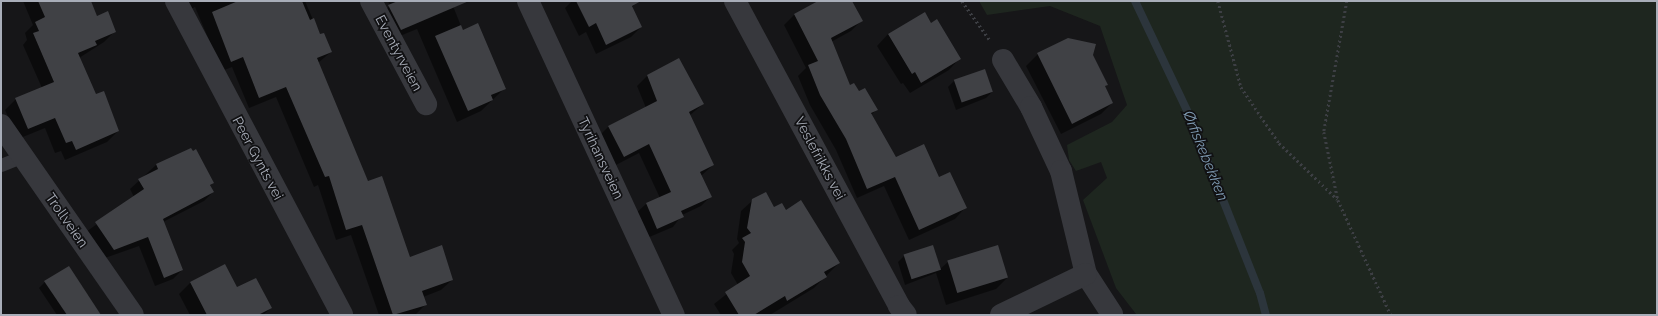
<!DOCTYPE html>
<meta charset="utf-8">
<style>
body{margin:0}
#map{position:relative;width:1658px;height:316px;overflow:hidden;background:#161618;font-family:Raleway,sans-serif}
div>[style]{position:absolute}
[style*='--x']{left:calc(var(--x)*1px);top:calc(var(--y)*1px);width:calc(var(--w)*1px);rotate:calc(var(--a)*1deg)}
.green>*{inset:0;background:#1e261f}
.shadow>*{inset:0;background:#0007}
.stream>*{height:8px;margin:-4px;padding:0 4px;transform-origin:4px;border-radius:4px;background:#2c353c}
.building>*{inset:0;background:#404145;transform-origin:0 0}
.path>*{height:2.5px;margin-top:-1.25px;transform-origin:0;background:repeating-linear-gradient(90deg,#3d3f44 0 2px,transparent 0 5px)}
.service>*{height:13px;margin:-6.5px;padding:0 6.5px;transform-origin:6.5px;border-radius:6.5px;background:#37383d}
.minor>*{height:22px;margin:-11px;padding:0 11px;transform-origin:11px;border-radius:11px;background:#37383d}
span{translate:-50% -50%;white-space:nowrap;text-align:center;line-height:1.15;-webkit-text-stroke:3.5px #111113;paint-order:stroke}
.street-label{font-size:14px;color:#a8adb8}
.water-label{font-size:15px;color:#7f9bb3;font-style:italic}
.frame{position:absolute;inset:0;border:2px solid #a8adb8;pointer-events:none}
</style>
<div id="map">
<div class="green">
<i style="clip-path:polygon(979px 1px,1657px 1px,1657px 315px,1136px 314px,1116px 288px,1083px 200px,1107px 178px,1101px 162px,1076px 171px,1069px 160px,1067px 145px,1112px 122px,1127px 105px,1100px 26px,1050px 6px,987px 15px)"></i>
</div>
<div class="shadow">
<i style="clip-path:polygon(23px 1px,90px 1px,97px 17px,115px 31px,104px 42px,79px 58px,95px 96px,118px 131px,107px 142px,65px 160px,61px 151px,55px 153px,45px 128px,18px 139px,5px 110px,16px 99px,42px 88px,23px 45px,27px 40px,25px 33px,33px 25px)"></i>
<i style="clip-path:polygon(187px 1px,305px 1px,320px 36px,331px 52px,318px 63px,368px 182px,409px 258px,452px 280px,441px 290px,423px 297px,425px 305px,415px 315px,379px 315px,351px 235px,336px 240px,318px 185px,314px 187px,276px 97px,249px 108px,232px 67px,222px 71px,195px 7px,191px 9px)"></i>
<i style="clip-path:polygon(388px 1px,451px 1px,463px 31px,505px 88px,481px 111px,457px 122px,417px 29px,390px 40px,377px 17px,390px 6px)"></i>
<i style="clip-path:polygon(572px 1px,636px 1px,632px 8px,641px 27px,631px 37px,596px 54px,586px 32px,579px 36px,565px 8px)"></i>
<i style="clip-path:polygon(821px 1px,851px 1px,861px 21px,851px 31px,831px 42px,850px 86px,876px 110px,871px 115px,896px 158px,939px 178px,965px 208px,955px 219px,909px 240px,884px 186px,857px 198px,836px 150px,810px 105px,798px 76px,806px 68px,784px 25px,794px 15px)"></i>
<i style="clip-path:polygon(931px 24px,960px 58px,949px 70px,910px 93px,903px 83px,901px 84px,877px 46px,888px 34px)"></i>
<i style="clip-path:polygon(1068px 39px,1092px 56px,1107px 85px,1104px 87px,1112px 103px,1101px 114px,1061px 134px,1026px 66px,1038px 54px)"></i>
<i style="clip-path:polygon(679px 59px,703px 104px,689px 116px,713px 165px,701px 176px,711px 196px,701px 206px,682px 215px,673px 227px,647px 238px,636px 213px,646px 204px,660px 198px,639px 153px,614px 166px,599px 136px,609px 126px,646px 108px,637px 86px,647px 76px)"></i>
<i style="clip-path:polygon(984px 70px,992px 92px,986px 98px,956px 110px,948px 87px,954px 81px)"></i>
<i style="clip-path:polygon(191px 149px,213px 183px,210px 186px,213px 192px,204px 201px,163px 222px,182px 270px,173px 279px,155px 286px,139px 246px,105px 258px,86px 232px,134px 197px,130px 189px,156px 165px)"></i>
<i style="clip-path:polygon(753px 200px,786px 211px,839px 263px,814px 288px,770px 315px,721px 315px,714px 304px,738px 285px,731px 273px,734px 254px,732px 250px,739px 243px,737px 239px,741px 211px)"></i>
<i style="clip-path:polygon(932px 246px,940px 269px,948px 262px,1007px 278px,996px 289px,946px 305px,936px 273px,905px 285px,898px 262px,904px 256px)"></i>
<i style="clip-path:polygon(224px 265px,237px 289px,271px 308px,263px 315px,190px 315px,179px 294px,190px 283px)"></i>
<i style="clip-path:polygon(45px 282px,93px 315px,57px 315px,39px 288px)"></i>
</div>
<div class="stream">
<i style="--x:1135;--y:1;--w:131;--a:64.6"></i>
<i style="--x:1191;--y:119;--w:187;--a:68.4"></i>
<i style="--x:1260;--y:293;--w:23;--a:75"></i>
</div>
<div class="building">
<i style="clip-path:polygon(38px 1px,91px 1px,97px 16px,108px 11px,116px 32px,95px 41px,97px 45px,78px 53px,96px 94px,104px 91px,119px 131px,76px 150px,72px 141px,66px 143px,55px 118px,28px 129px,15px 98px,54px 82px,33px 33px,39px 31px,35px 22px,45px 17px)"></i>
<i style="clip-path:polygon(238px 1px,302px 1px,310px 20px,314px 18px,320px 34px,324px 33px,332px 52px,317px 58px,368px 181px,382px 176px,410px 257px,442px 245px,453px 280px,422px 291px,427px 305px,393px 315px,362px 225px,346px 230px,329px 176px,325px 177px,286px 87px,259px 98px,243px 57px,231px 62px,212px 12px)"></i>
<i style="clip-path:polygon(398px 1px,469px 1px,401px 30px,388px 5px)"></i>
<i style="clip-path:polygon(576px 1px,641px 1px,632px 6px,642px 27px,606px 45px,596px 23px,589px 27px)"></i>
<i style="clip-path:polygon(818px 1px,852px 1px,863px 21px,831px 38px,850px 85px,854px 83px,859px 91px,865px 88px,878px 110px,871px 113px,896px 157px,924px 144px,939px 177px,950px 172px,967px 208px,919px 230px,895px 177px,867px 189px,846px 139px,820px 95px,808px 65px,818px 61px,794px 14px)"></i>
<i style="clip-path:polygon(925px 12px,931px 23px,937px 19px,961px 59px,921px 83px,915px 72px,912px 74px,888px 34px)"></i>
<i style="clip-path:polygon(478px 23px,506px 89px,491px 95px,493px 100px,468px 111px,435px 36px,461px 25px,463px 30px)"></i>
<i style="clip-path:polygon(1068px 38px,1096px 44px,1093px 55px,1108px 85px,1105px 86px,1113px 103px,1072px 124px,1037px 53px)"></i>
<i style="clip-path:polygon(679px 58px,704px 104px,689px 112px,714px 165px,700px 172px,712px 197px,681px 211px,684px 217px,657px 229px,646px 203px,671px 192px,649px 144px,624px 157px,608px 126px,657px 101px,647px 75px)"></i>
<i style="left:985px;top:69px;width:24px;height:33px;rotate:71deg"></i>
<i style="clip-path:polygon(191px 148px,193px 151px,196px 149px,214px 183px,210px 185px,214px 192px,163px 219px,183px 270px,164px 278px,148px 237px,114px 250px,95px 222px,144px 189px,138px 179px,158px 169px,156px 164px)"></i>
<i style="clip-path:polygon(766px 192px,774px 207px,782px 203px,786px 210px,801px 200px,840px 263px,824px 272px,827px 277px,787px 301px,785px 296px,754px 315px,739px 315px,725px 292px,750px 276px,742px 262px,745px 242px,742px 238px,751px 233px,747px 228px,752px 199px)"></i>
<i style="left:933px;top:245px;width:26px;height:31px;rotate:72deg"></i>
<i style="left:998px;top:245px;width:34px;height:53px;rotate:73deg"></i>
<i style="clip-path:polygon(225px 264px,237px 287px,256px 278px,272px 308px,258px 315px,207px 315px,190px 282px)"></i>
<i style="clip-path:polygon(69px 266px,101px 315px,67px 315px,44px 281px)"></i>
</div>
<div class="path">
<i style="--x:962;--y:1;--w:47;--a:54.6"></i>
<i style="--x:1218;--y:1;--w:89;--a:75"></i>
<i style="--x:1241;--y:87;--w:68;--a:55.8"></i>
<i style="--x:1279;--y:143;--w:81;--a:44"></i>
<i style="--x:1347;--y:1;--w:133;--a:100"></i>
<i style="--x:1324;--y:132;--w:69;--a:78.4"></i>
<i style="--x:1338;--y:200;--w:127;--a:65.3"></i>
</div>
<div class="service">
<i style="--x:1;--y:165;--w:24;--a:-22"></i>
</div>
<div class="minor">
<i style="--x:176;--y:1;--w:355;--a:62.1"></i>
<i style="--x:371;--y:1;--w:117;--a:61.9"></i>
<i style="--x:528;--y:1;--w:346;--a:65.1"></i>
<i style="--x:735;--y:1;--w:346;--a:61.7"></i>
<i style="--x:899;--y:306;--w:11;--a:52"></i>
<i style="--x:1003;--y:60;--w:55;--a:59.2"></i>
<i style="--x:1031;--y:107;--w:71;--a:64.9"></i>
<i style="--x:1061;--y:171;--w:106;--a:76.4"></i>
<i style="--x:1086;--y:274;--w:48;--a:57"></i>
<i style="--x:1;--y:125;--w:231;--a:55.2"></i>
<i style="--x:1001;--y:315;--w:94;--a:-25.8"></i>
</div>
<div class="street-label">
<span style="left:399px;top:53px;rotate:62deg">Eventyrveien</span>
<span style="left:258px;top:158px;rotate:62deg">Peer Gynts vei</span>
<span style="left:601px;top:158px;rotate:65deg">Tyrihansveien</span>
<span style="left:820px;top:158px;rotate:62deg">Veslefrikks vei</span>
<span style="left:67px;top:220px;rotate:55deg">Trollveien</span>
</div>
<div class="water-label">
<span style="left:1205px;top:156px;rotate:68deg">Ørfiskebekken</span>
</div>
<div class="frame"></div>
</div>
